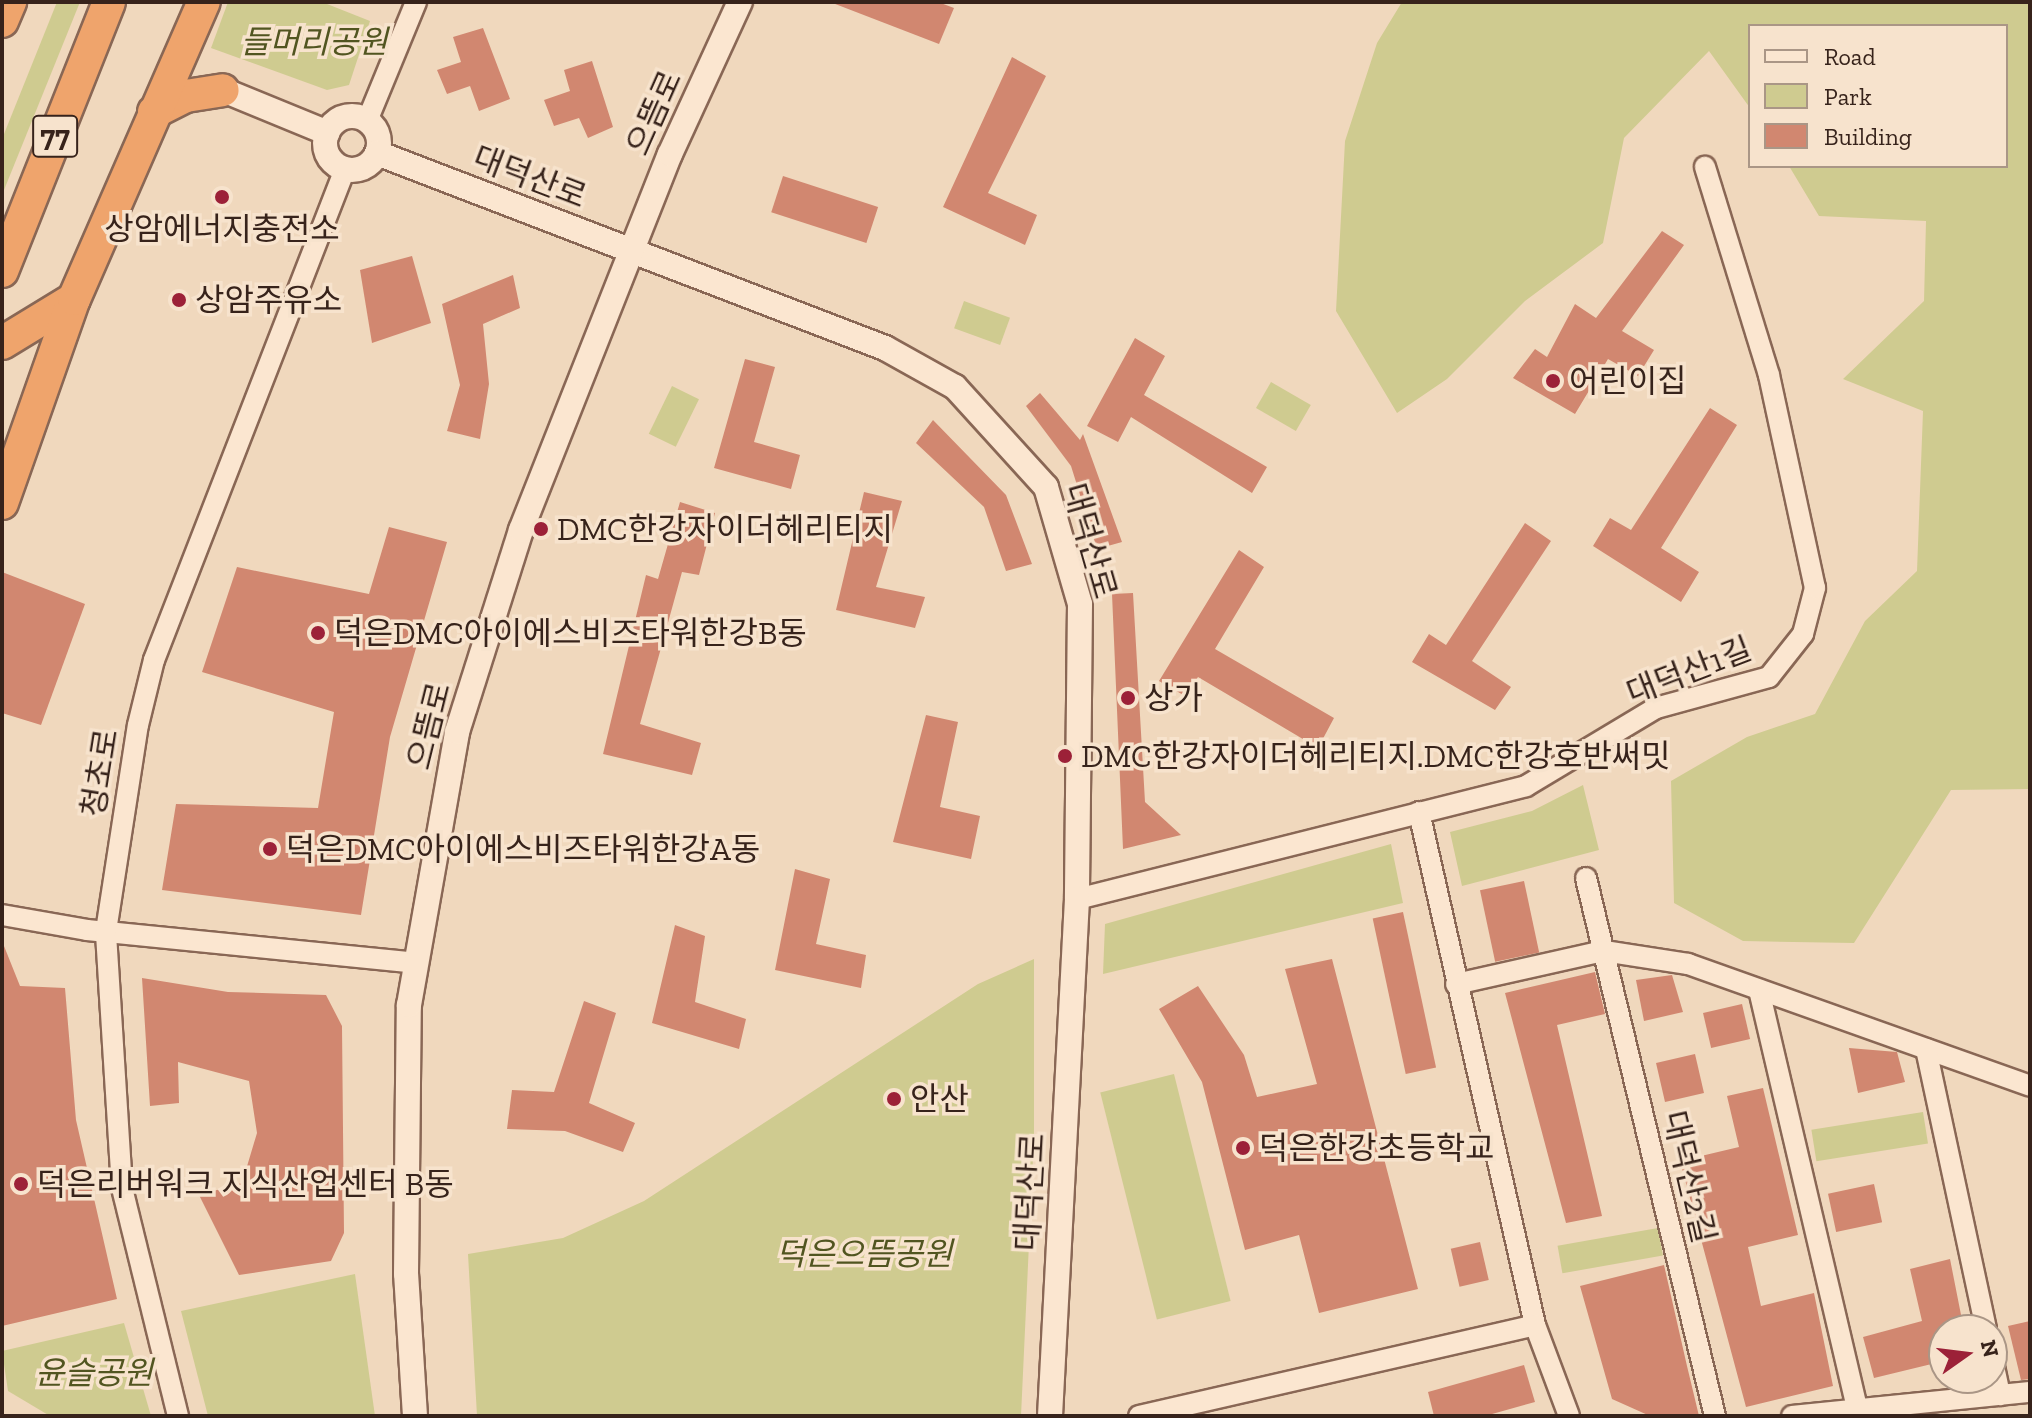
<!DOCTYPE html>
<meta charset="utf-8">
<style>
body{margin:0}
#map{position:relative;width:2032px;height:1418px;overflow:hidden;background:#f0d8bd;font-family:"Zilla Slab","Noto Sans KR",serif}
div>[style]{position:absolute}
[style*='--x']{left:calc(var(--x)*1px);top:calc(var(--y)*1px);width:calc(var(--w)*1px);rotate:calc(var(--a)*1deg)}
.green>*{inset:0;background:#cfcb90;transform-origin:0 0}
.building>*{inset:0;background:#d18770;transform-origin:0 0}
.roads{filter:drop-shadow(2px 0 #896755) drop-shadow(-2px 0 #896755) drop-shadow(0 2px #896755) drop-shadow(0 -2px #896755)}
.minor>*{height:20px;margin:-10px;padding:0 10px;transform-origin:10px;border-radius:10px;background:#fbe6d0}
.tertiary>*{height:24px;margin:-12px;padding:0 12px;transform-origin:12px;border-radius:12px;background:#fbe6d0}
.tertiary>.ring{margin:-12px;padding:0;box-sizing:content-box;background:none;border:24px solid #fbe6d0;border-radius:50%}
.trunk>*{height:32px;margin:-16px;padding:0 16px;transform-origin:16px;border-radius:16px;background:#efa46c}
.dots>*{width:22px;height:22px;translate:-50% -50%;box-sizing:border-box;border:4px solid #f7e3cd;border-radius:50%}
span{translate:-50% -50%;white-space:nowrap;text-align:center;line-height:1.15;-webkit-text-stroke:7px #f7e3cd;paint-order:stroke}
.shield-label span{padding:2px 6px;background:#f7e3cd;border:2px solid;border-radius:6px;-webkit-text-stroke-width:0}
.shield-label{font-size:30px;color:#37231b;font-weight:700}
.park-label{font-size:32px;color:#515520;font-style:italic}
.street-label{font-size:32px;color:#37231b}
.poi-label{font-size:32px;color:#37231b}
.left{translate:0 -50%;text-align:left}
.frame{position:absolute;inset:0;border:4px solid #37231b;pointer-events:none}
.legend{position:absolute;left:1748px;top:24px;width:260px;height:144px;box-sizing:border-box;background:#f7e3cd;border:2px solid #aa9686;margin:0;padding:10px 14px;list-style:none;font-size:24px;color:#37231b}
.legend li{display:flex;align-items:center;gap:16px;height:40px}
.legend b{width:40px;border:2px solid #aa9686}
.north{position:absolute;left:1928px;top:1314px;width:80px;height:80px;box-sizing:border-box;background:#f7e3cd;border:2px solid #aa9686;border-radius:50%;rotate:76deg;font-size:22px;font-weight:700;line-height:32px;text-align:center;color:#37231b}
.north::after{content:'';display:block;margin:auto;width:28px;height:36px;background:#9c2138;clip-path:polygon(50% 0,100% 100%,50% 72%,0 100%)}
</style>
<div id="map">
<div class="green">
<i style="clip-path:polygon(57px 2px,80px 2px,2px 195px,2px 139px)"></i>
<i style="clip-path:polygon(228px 2px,322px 2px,370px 21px,349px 85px,327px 90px,211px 48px)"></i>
<i style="clip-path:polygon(1402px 2px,2030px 2px,2030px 789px,1951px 790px,1854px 943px,1743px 941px,1674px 903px,1671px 781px,1747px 737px,1815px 714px,1865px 621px,1917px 571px,1923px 411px,1843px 379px,1924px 301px,1926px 221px,1819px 216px,1789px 166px,2006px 166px,2006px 26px,1750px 26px,1750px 108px,1709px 51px,1624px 138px,1603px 243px,1525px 301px,1447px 379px,1397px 413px,1336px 311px,1345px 141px,1377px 43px)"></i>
<i style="left:964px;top:301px;width:49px;height:29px;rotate:20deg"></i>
<i style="left:1271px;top:382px;width:46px;height:30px;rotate:30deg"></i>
<i style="left:672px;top:386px;width:30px;height:53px;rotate:26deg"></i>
<i style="clip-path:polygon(1583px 785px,1599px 850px,1462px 886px,1450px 832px,1532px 811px)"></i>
<i style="clip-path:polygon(1391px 844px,1403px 903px,1103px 974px,1105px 924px)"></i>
<i style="clip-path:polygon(1034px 959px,1034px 1136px,1021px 1416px,477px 1416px,468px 1254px,563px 1238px,644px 1201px,978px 984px)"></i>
<i style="left:1174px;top:1074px;width:234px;height:76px;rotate:76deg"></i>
<i style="left:1923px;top:1112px;width:32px;height:113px;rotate:81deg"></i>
<i style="left:1658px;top:1228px;width:28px;height:102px;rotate:80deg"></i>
<i style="clip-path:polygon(355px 1274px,375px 1416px,208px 1416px,181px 1311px)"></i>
<i style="clip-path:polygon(124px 1323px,151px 1416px,50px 1416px,8px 1391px,2px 1351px)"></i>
</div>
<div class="building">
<i style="clip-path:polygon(830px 2px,938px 2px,954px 8px,939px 44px)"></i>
<i style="clip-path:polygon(483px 28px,510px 99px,479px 111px,470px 86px,447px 94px,437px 70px,461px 62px,453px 37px)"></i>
<i style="clip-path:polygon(1012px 57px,1046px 76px,988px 193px,1037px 215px,1025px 245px,943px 207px)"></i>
<i style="clip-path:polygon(592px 61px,613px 127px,588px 138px,579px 118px,554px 126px,544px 100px,570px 91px,564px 70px)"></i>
<i style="left:783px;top:176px;width:100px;height:38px;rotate:18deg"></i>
<i style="clip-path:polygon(1662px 231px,1684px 245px,1622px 331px,1654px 350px,1638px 376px,1608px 359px,1575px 414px,1513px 378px,1535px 349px,1547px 357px,1575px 304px,1596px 318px)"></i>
<i style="clip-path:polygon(412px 256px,431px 323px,372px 343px,360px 270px)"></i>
<i style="clip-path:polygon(513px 275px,520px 308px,483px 324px,489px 384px,480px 439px,447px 431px,460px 385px,442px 304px)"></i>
<i style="clip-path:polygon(1135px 338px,1165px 356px,1144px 395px,1267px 467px,1252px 493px,1131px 417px,1118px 442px,1087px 426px)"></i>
<i style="clip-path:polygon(745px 359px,775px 367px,754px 442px,800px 455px,791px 489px,714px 468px)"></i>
<i style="clip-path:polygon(1040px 393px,1080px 440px,1083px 434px,1122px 542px,1097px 549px,1071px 466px,1026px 406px)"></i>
<i style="clip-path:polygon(1710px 408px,1737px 425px,1661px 548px,1699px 572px,1681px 602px,1593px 546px,1610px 518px,1631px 530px)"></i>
<i style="clip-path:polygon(933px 420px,1006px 495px,1032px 564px,1006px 571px,984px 507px,916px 443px)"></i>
<i style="clip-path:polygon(864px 492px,902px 501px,876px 587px,925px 597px,915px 628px,836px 610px)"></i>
<i style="clip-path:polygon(680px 502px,715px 513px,699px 575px,682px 572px,640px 724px,701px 743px,692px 775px,603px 754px,646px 575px,658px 579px)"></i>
<i style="clip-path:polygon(1525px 523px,1551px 541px,1472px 661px,1511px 687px,1495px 710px,1412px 662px,1429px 634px,1446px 645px)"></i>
<i style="clip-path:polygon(389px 527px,447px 542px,390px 737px,361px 915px,162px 890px,176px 804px,318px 808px,334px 712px,202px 672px,237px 567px,369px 594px)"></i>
<i style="clip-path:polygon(1239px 550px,1264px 567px,1215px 649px,1334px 718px,1318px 748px,1198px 677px,1185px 696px,1159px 681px)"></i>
<i style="clip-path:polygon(2px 572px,85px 604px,41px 725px,2px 713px)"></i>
<i style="clip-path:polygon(1133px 593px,1145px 802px,1181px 835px,1123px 849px,1112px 594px)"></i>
<i style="clip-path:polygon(926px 715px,958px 722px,940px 807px,980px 816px,971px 859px,893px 842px)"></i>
<i style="clip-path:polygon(795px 869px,830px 879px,816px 944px,866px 955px,861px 988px,775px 970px)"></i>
<i style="left:1524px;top:881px;width:73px;height:45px;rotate:78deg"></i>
<i style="left:1403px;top:912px;width:159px;height:31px;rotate:78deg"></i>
<i style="clip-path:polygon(675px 925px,705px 936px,695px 1002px,746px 1019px,739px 1049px,652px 1023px)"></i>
<i style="clip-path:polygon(2px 941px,20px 986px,65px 988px,76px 1120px,117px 1299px,2px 1326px)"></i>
<i style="clip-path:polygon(1332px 959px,1418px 1289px,1319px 1313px,1299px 1235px,1245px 1250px,1202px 1082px,1159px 1009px,1198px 986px,1244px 1055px,1257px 1097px,1317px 1084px,1285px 969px)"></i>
<i style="clip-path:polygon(1595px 972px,1605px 1014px,1557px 1025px,1602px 1216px,1566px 1223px,1505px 993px)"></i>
<i style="clip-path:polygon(1672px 975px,1683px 1012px,1644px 1021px,1636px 980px)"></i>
<i style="clip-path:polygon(142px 978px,228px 992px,326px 995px,342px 1026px,344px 1233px,331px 1261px,239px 1275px,199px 1195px,242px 1183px,257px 1133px,249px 1081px,178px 1062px,179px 1103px,150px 1106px)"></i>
<i style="clip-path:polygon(584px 1001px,616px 1013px,589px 1103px,635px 1123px,623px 1152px,565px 1131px,507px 1129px,512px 1090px,554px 1092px)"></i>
<i style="left:1742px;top:1004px;width:36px;height:40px;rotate:77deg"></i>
<i style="clip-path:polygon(1849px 1048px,1897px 1052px,1905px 1082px,1858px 1093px)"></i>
<i style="left:1695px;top:1054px;width:40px;height:40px;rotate:77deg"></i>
<i style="clip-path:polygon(1763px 1088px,1798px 1235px,1748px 1247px,1761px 1306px,1814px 1293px,1833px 1386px,1746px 1407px,1680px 1161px,1739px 1147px,1727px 1096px)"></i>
<i style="left:1874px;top:1184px;width:39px;height:47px;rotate:78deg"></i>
<i style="left:1480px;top:1242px;width:39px;height:30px;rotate:77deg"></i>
<i style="clip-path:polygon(1950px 1259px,1964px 1330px,1944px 1330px,1944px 1361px,1874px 1378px,1863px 1337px,1922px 1321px,1910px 1269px)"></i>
<i style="clip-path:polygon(1664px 1265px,1687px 1366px,1699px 1416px,1650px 1416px,1612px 1399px,1580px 1286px)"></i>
<i style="clip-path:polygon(2030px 1321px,2030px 1379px,2021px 1380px,2008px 1326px)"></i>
<i style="clip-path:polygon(1524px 1365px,1535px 1402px,1485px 1416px,1434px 1416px,1428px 1392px)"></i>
</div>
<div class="roads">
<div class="minor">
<i style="--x:367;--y:121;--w:129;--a:-67.6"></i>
<i style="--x:1419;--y:812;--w:526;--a:77.26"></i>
<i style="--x:1535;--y:1325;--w:97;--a:69.5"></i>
<i style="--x:1586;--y:878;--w:553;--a:76.52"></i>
<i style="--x:1077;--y:899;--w:463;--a:-14.1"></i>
<i style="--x:1526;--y:786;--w:152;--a:-31"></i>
<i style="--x:1656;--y:708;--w:117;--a:-15.3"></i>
<i style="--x:1769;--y:677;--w:55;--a:-51.7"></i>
<i style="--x:1803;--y:634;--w:48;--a:-75.4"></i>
<i style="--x:1815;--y:588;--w:218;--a:-102.2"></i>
<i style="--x:1769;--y:375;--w:218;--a:-107.1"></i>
<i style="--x:2;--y:915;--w:86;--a:10"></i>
<i style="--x:87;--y:930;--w:330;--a:5.7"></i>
<i style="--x:1456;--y:984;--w:152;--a:-12.6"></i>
<i style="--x:1604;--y:951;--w:85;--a:8.8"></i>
<i style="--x:1688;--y:964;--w:363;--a:19.6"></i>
<i style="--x:1759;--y:990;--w:430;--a:76.8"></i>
<i style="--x:1926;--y:1049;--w:287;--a:77.9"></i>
<i style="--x:1992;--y:1357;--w:39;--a:78"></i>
<i style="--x:178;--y:1416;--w:235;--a:-103.8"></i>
<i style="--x:122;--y:1188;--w:257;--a:-93.6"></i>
<i style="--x:106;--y:931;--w:208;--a:-81.2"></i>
<i style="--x:138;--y:725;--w:67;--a:-76.2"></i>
<i style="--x:154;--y:660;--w:527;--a:-68.74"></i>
<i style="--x:1139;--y:1416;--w:406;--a:-12.9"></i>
<i style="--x:1792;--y:1416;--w:239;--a:-5.8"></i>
</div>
<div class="tertiary">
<i style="--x:223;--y:90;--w:113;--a:22.3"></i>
<i class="ring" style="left:325px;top:116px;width:30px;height:30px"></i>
<i style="--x:377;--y:153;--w:544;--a:21"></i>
<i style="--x:885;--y:348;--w:80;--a:29.1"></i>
<i style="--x:955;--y:387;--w:135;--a:47.7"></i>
<i style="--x:1046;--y:487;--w:122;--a:73.8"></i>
<i style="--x:1080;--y:604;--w:295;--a:90.6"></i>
<i style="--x:1077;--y:899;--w:518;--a:92.99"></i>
<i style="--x:415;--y:1416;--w:142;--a:-93.6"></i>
<i style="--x:406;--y:1274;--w:269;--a:-89.4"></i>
<i style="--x:409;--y:1005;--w:277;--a:-80"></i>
<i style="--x:457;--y:732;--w:212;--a:-72.4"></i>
<i style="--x:521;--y:530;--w:404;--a:-68.4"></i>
<i style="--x:670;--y:154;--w:167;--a:-65.3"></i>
</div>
<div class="trunk">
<i style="--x:2;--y:21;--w:21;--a:-67"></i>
<i style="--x:154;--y:112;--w:36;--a:-27"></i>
<i style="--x:186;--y:96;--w:37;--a:-9"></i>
<i style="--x:2;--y:271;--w:289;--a:-68.3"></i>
<i style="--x:2;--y:343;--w:84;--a:-31.4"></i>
<i style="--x:2;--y:503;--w:216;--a:-70.6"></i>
<i style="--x:74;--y:299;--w:324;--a:-66.4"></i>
</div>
</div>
<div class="dots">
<i style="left:222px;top:197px;background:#9c2138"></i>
<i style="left:179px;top:300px;background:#9c2138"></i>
<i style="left:1553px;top:381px;background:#9c2138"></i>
<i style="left:541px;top:529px;background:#9c2138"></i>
<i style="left:318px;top:633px;background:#9c2138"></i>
<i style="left:1128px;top:698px;background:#9c2138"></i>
<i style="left:1065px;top:756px;background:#9c2138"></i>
<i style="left:270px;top:849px;background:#9c2138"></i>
<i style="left:894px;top:1099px;background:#9c2138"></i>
<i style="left:1243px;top:1148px;background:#9c2138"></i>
<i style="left:21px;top:1184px;background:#9c2138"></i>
</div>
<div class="shield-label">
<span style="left:55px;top:136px">77</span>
</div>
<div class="park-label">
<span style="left:314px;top:42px">들머리공원</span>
<span style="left:864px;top:1254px">덕은으뜸공원</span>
<span style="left:94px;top:1373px">윤슬공원</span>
</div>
<div class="street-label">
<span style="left:654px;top:113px;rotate:-66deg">으뜸로</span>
<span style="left:530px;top:177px;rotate:21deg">대덕산로</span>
<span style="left:1090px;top:541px;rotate:74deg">대덕산로</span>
<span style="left:1689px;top:671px;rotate:-21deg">대덕산1길</span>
<span style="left:429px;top:726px;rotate:-76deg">으뜸로</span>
<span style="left:100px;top:773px;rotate:-81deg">청초로</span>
<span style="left:1689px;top:1177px;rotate:77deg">대덕산2길</span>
<span style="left:1030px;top:1192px;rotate:-87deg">대덕산로</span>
</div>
<div class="poi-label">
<span style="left:222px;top:229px">상암에너지충전소</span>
<span class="left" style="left:195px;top:300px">상암주유소</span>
<span class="left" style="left:1569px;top:381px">어린이집</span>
<span class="left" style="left:557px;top:529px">DMC한강자이더헤리티지</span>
<span class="left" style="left:334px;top:633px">덕은DMC아이에스비즈타워한강B동</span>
<span class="left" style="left:1144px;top:698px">상가</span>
<span class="left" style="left:1081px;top:756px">DMC한강자이더헤리티지.DMC한강호반써밋</span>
<span class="left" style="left:286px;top:849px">덕은DMC아이에스비즈타워한강A동</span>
<span class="left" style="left:910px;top:1099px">안산</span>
<span class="left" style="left:1259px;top:1148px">덕은한강초등학교</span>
<span class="left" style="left:37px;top:1184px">덕은리버워크 지식산업센터 B동</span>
</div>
<div class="frame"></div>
<ul class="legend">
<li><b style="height:10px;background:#fbe6d0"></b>Road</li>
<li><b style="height:22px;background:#cfcb90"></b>Park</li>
<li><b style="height:22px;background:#d18770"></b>Building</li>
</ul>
<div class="north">N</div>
</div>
